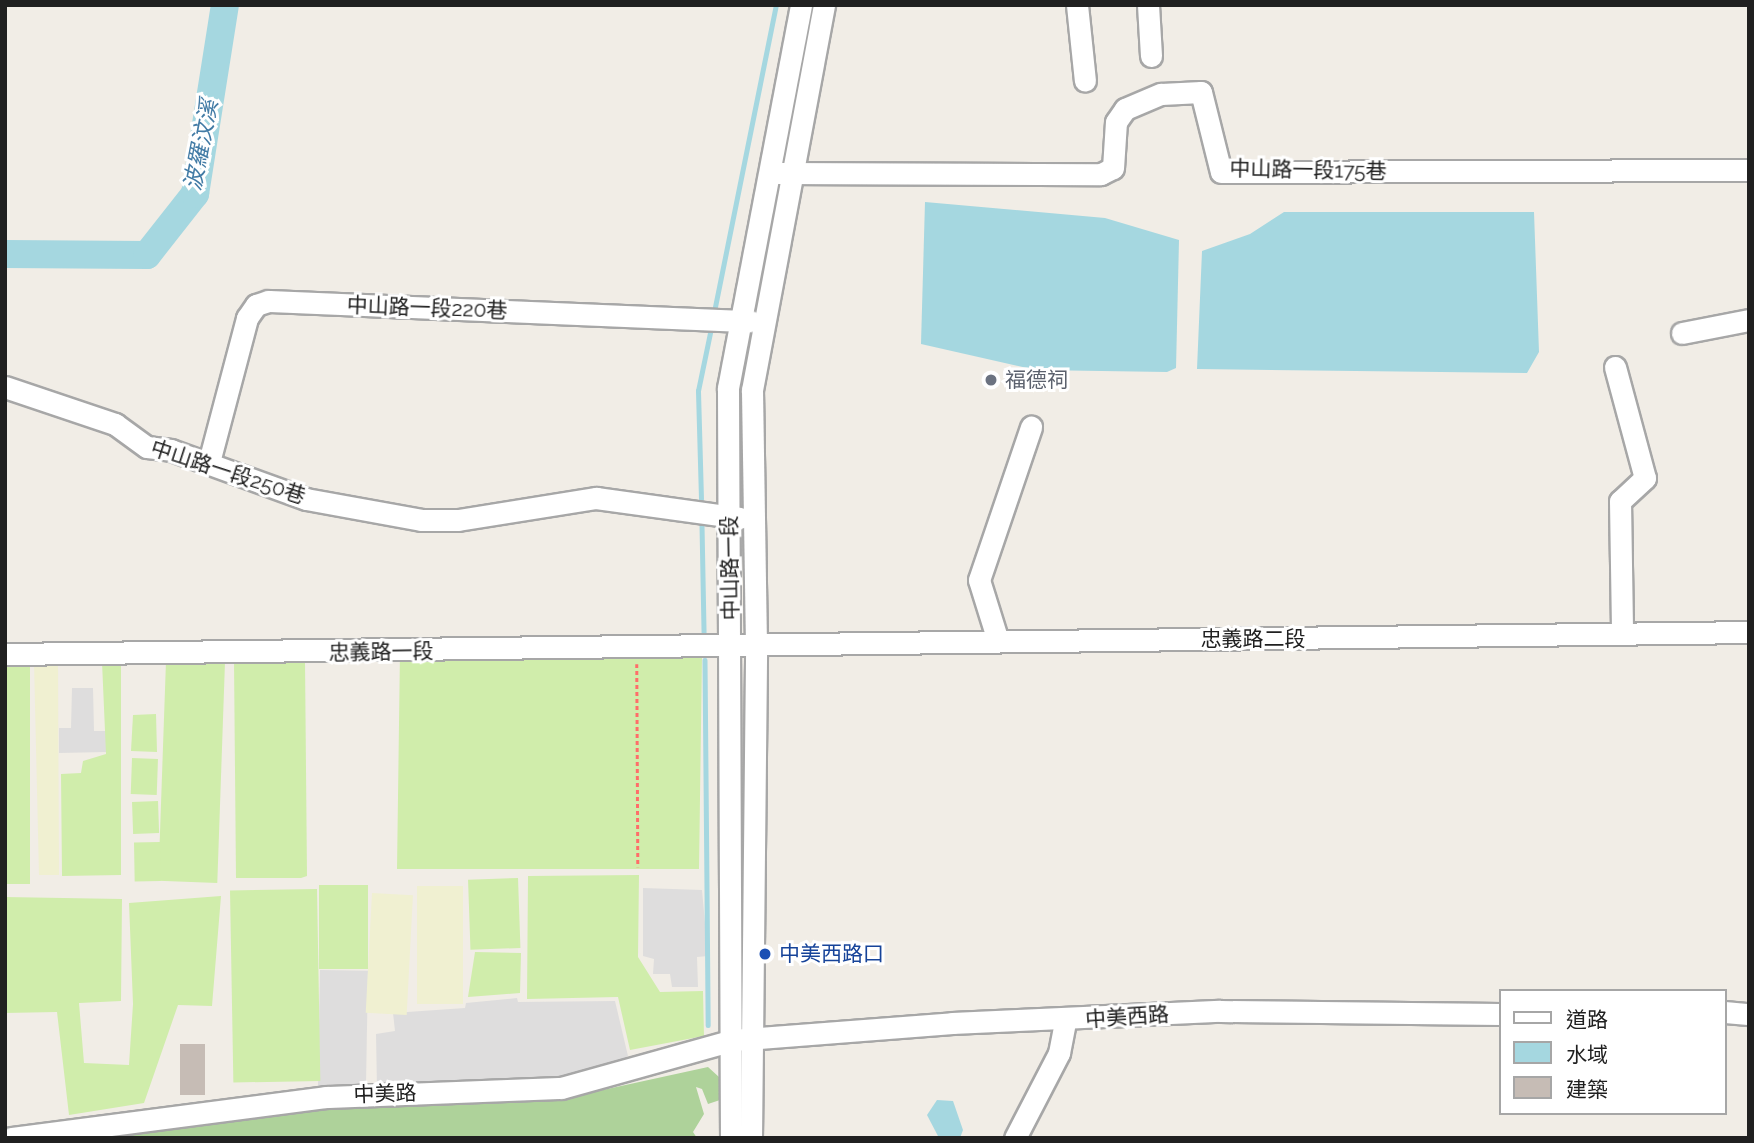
<!DOCTYPE html>
<meta charset="utf-8">
<style>
body{margin:0}
#map{position:relative;width:1754px;height:1143px;overflow:hidden;background:#f1ede6;font-family:Raleway,"Noto Sans TC",sans-serif}
div>[style]{position:absolute}
[style*='--x']{left:calc(var(--x)*1px);top:calc(var(--y)*1px);width:calc(var(--w)*1px);rotate:calc(var(--a)*1deg)}
.residential>*{inset:0;background:#dedddd;transform-origin:0 0}
.farmland>*{inset:0;background:#f0f0d1;transform-origin:0 0}
.grass>*{inset:0;background:#d0edab;transform-origin:0 0}
.forest>*{inset:0;background:#aed29a}
.water>*{inset:0;background:#a5d7e0}
.stream>*{height:4.5px;margin:-2.25px;padding:0 2.25px;transform-origin:2.25px;border-radius:2.25px;background:#a5d7e0}
.river>*{height:28px;margin:-14px;padding:0 14px;transform-origin:14px;border-radius:14px;background:#a5d7e0}
.building>*{inset:0;background:#c6bcb5;transform-origin:0 0}
.path>*{height:2.5px;margin-top:-1.25px;transform-origin:0;background:repeating-linear-gradient(90deg,#ff6d69 0 3.5px,transparent 0 7px)}
.roads{filter:drop-shadow(2px 0 #a7a7a7) drop-shadow(-2px 0 #a7a7a7) drop-shadow(0 2px #a7a7a7) drop-shadow(0 -2px #a7a7a7)}
.minor>*{height:21px;margin:-10.5px;padding:0 10.5px;transform-origin:10.5px;border-radius:10.5px;background:#fff}
.dots>*{width:19px;height:19px;translate:-50% -50%;box-sizing:border-box;border:4px solid #fff;border-radius:50%}
span{translate:-50% -50%;white-space:nowrap;text-align:center;line-height:1.15;-webkit-text-stroke:6px #fff;paint-order:stroke}
.street-label{font-size:21px;color:#202020}
.worship-label{font-size:21px;color:#5b616d}
.left{translate:0 -50%;text-align:left}
.transit-label{font-size:21px;color:#164399}
.water-label{font-size:23px;color:#427ba5;font-style:italic}
.frame{position:absolute;inset:0;border:7px solid #202020;pointer-events:none}
.legend{position:absolute;left:1499px;top:989px;width:228px;height:126px;box-sizing:border-box;background:#fff;border:2px solid #a6a6a6;margin:0;padding:9px 12px;list-style:none;font-size:21px;color:#202020}
.legend li{display:flex;align-items:center;gap:14px;height:35px}
.legend b{width:35px;border:2px solid #a6a6a6}
</style>
<div id="map">
<div class="residential">
<i style="clip-path:polygon(72px 688px,93px 688px,94px 731px,106px 731px,106px 752px,59px 753px,59px 728px,71px 728px)"></i>
<i style="clip-path:polygon(643px 888px,702px 890px,708px 956px,697px 957px,698px 987px,672px 987px,670px 974px,653px 974px,654px 959px,643px 956px)"></i>
<i style="left:320px;top:970px;width:48px;height:116px;rotate:1deg"></i>
<i style="clip-path:polygon(517px 998px,518px 1002px,615px 1001px,628px 1056px,601px 1073px,562px 1087px,377px 1089px,376px 1034px,395px 1031px,393px 1013px,465px 1008px,466px 1003px)"></i>
</div>
<div class="farmland">
<i style="clip-path:polygon(34px 662px,58px 663px,59px 875px,39px 875px)"></i>
<i style="left:463px;top:886px;width:118px;height:46px;rotate:90deg"></i>
<i style="left:372px;top:893px;width:41px;height:120px;rotate:3deg"></i>
</div>
<div class="grass">
<i style="clip-path:polygon(548px 648px,590px 659px,702px 657px,699px 869px,397px 869px,400px 651px)"></i>
<i style="left:166px;top:661px;width:59px;height:220px;rotate:2deg"></i>
<i style="clip-path:polygon(234px 661px,305px 662px,307px 876px,301px 878px,236px 878px)"></i>
<i style="left:5px;top:662px;width:25px;height:222px"></i>
<i style="clip-path:polygon(102px 662px,121px 662px,121px 875px,62px 876px,61px 774px,81px 773px,83px 761px,106px 754px)"></i>
<i style="clip-path:polygon(156px 714px,157px 752px,131px 751px,133px 715px)"></i>
<i style="left:132px;top:758px;width:26px;height:36px;rotate:2deg"></i>
<i style="left:158px;top:801px;width:32px;height:26px;rotate:88deg"></i>
<i style="left:160px;top:842px;width:39px;height:26px;rotate:89deg"></i>
<i style="clip-path:polygon(639px 875px,638px 957px,660px 992px,703px 991px,704px 1036px,630px 1050px,618px 997px,527px 999px,528px 876px)"></i>
<i style="left:518px;top:878px;width:70px;height:50px;rotate:88deg"></i>
<i style="left:319px;top:885px;width:49px;height:84px"></i>
<i style="left:317px;top:889px;width:192px;height:87px;rotate:89deg"></i>
<i style="clip-path:polygon(221px 896px,212px 1006px,178px 1005px,144px 1103px,69px 1115px,57px 1012px,5px 1013px,5px 897px,122px 899px,121px 1001px,79px 1003px,84px 1063px,129px 1065px,133px 1004px,129px 903px)"></i>
<i style="clip-path:polygon(475px 952px,521px 953px,520px 993px,468px 997px)"></i>
</div>
<div class="forest">
<i style="clip-path:polygon(708px 1067px,719px 1077px,720px 1100px,708px 1104px,702px 1089px,696px 1087px,704px 1114px,693px 1132px,697px 1138px,74px 1138px,351px 1103px,566px 1098px)"></i>
</div>
<div class="water">
<i style="clip-path:polygon(925px 202px,1105px 218px,1179px 240px,1176px 368px,1167px 372px,1036px 370px,921px 344px)"></i>
<i style="clip-path:polygon(1284px 212px,1534px 212px,1539px 352px,1527px 373px,1197px 369px,1202px 251px,1250px 234px)"></i>
<i style="clip-path:polygon(937px 1100px,953px 1101px,963px 1130px,960px 1138px,939px 1138px,927px 1115px)"></i>
</div>
<div class="stream">
<i style="--x:715;--y:307;--w:308;--a:-78.6"></i>
<i style="--x:701;--y:499;--w:108;--a:-91.6"></i>
<i style="--x:698;--y:391;--w:59;--a:-78.3"></i>
<i style="--x:702;--y:525;--w:107;--a:88.9"></i>
<i style="--x:705;--y:660;--w:365;--a:89.5"></i>
</div>
<div class="river">
<i style="--x:5;--y:254;--w:142;--a:0.4"></i>
<i style="--x:147;--y:255;--w:78;--a:-51.8"></i>
<i style="--x:195;--y:194;--w:191;--a:-81"></i>
</div>
<div class="building">
<i style="left:180px;top:1044px;width:25px;height:51px"></i>
</div>
<div class="path">
<i style="--x:637;--y:664;--w:203;--a:89.7"></i>
</div>
<div class="roads">
<div class="minor">
<i style="--x:1077;--y:5;--w:76;--a:84"></i>
<i style="--x:1148;--y:5;--w:51;--a:86.6"></i>
<i style="--x:778;--y:173;--w:323;--a:0.2"></i>
<i style="--x:1101;--y:174;--w:13;--a:-27"></i>
<i style="--x:1113;--y:168;--w:46;--a:-86.3"></i>
<i style="--x:1116;--y:122;--w:16;--a:-55"></i>
<i style="--x:1125;--y:109;--w:39;--a:-23"></i>
<i style="--x:1161;--y:94;--w:40;--a:-2.9"></i>
<i style="--x:1201;--y:92;--w:82;--a:76"></i>
<i style="--x:1221;--y:172;--w:528;--a:-0.22"></i>
<i style="--x:1682;--y:333;--w:68;--a:-11"></i>
<i style="--x:1615;--y:367;--w:115;--a:74.9"></i>
<i style="--x:1645;--y:478;--w:34;--a:137"></i>
<i style="--x:1620;--y:501;--w:133;--a:89.1"></i>
<i style="--x:5;--y:387;--w:116;--a:18.6"></i>
<i style="--x:115;--y:424;--w:39;--a:36"></i>
<i style="--x:147;--y:447;--w:24;--a:7"></i>
<i style="--x:171;--y:450;--w:144;--a:19.9"></i>
<i style="--x:306;--y:499;--w:117;--a:10.3"></i>
<i style="--x:421;--y:520;--w:37;--a:0"></i>
<i style="--x:458;--y:520;--w:140;--a:-9.1"></i>
<i style="--x:596;--y:498;--w:145;--a:7.9"></i>
<i style="--x:209;--y:462;--w:149;--a:-75.2"></i>
<i style="--x:247;--y:318;--w:16;--a:-55"></i>
<i style="--x:256;--y:305;--w:13;--a:-18"></i>
<i style="--x:268;--y:301;--w:483;--a:2.4"></i>
<i style="--x:998;--y:641;--w:64;--a:-107.3"></i>
<i style="--x:979;--y:580;--w:162;--a:-71.2"></i>
<i style="--x:5;--y:654;--w:1744;--a:-0.72"></i>
<i style="--x:1724;--y:1012;--w:25;--a:5"></i>
<i style="--x:11;--y:1138;--w:318;--a:-7.4"></i>
<i style="--x:326;--y:1097;--w:235;--a:-2.2"></i>
<i style="--x:561;--y:1088;--w:179;--a:-15.6"></i>
<i style="--x:733;--y:1040;--w:220;--a:-4.4"></i>
<i style="--x:952;--y:1023;--w:268;--a:-2.6"></i>
<i style="--x:1220;--y:1011;--w:280;--a:0.6"></i>
<i style="--x:731;--y:1138;--w:750;--a:-90.23"></i>
<i style="--x:728;--y:388;--w:390;--a:-79.2"></i>
<i style="--x:751;--y:1138;--w:493;--a:-89.4"></i>
<i style="--x:756;--y:645;--w:255;--a:-90.9"></i>
<i style="--x:752;--y:390;--w:392;--a:-79.4"></i>
<i style="--x:1015;--y:1138;--w:96;--a:-62.6"></i>
<i style="--x:1059;--y:1053;--w:33;--a:-79"></i>
</div>
</div>
<div class="dots">
<i style="left:991px;top:380px;background:#6b7280"></i>
<i style="left:765px;top:954px;background:#1a4fb4"></i>
</div>
<div class="street-label">
<span style="left:1308px;top:170px;rotate:1deg">中山路一段175巷</span>
<span style="left:427px;top:308px;rotate:2deg">中山路一段220巷</span>
<span style="left:228px;top:472px;rotate:18deg">中山路一段250巷</span>
<span style="left:730px;top:568px;rotate:-91deg">中山路一段</span>
<span style="left:1253px;top:639px">忠義路二段</span>
<span style="left:381px;top:652px;rotate:-1deg">忠義路一段</span>
<span style="left:1127px;top:1017px;rotate:-4deg">中美西路</span>
<span style="left:385px;top:1094px;rotate:-2deg">中美路</span>
</div>
<div class="worship-label">
<span class="left" style="left:1005px;top:380px">福德祠</span>
</div>
<div class="transit-label">
<span class="left" style="left:779px;top:954px">中美西路口</span>
</div>
<div class="water-label">
<span style="left:201px;top:145px;rotate:-79deg">波羅汶溪</span>
</div>
<div class="frame"></div>
<ul class="legend">
<li><b style="height:9px;background:#fff"></b>道路</li>
<li><b style="height:19px;background:#a5d7e0"></b>水域</li>
<li><b style="height:19px;background:#c6bcb5"></b>建築</li>
</ul>
</div>
